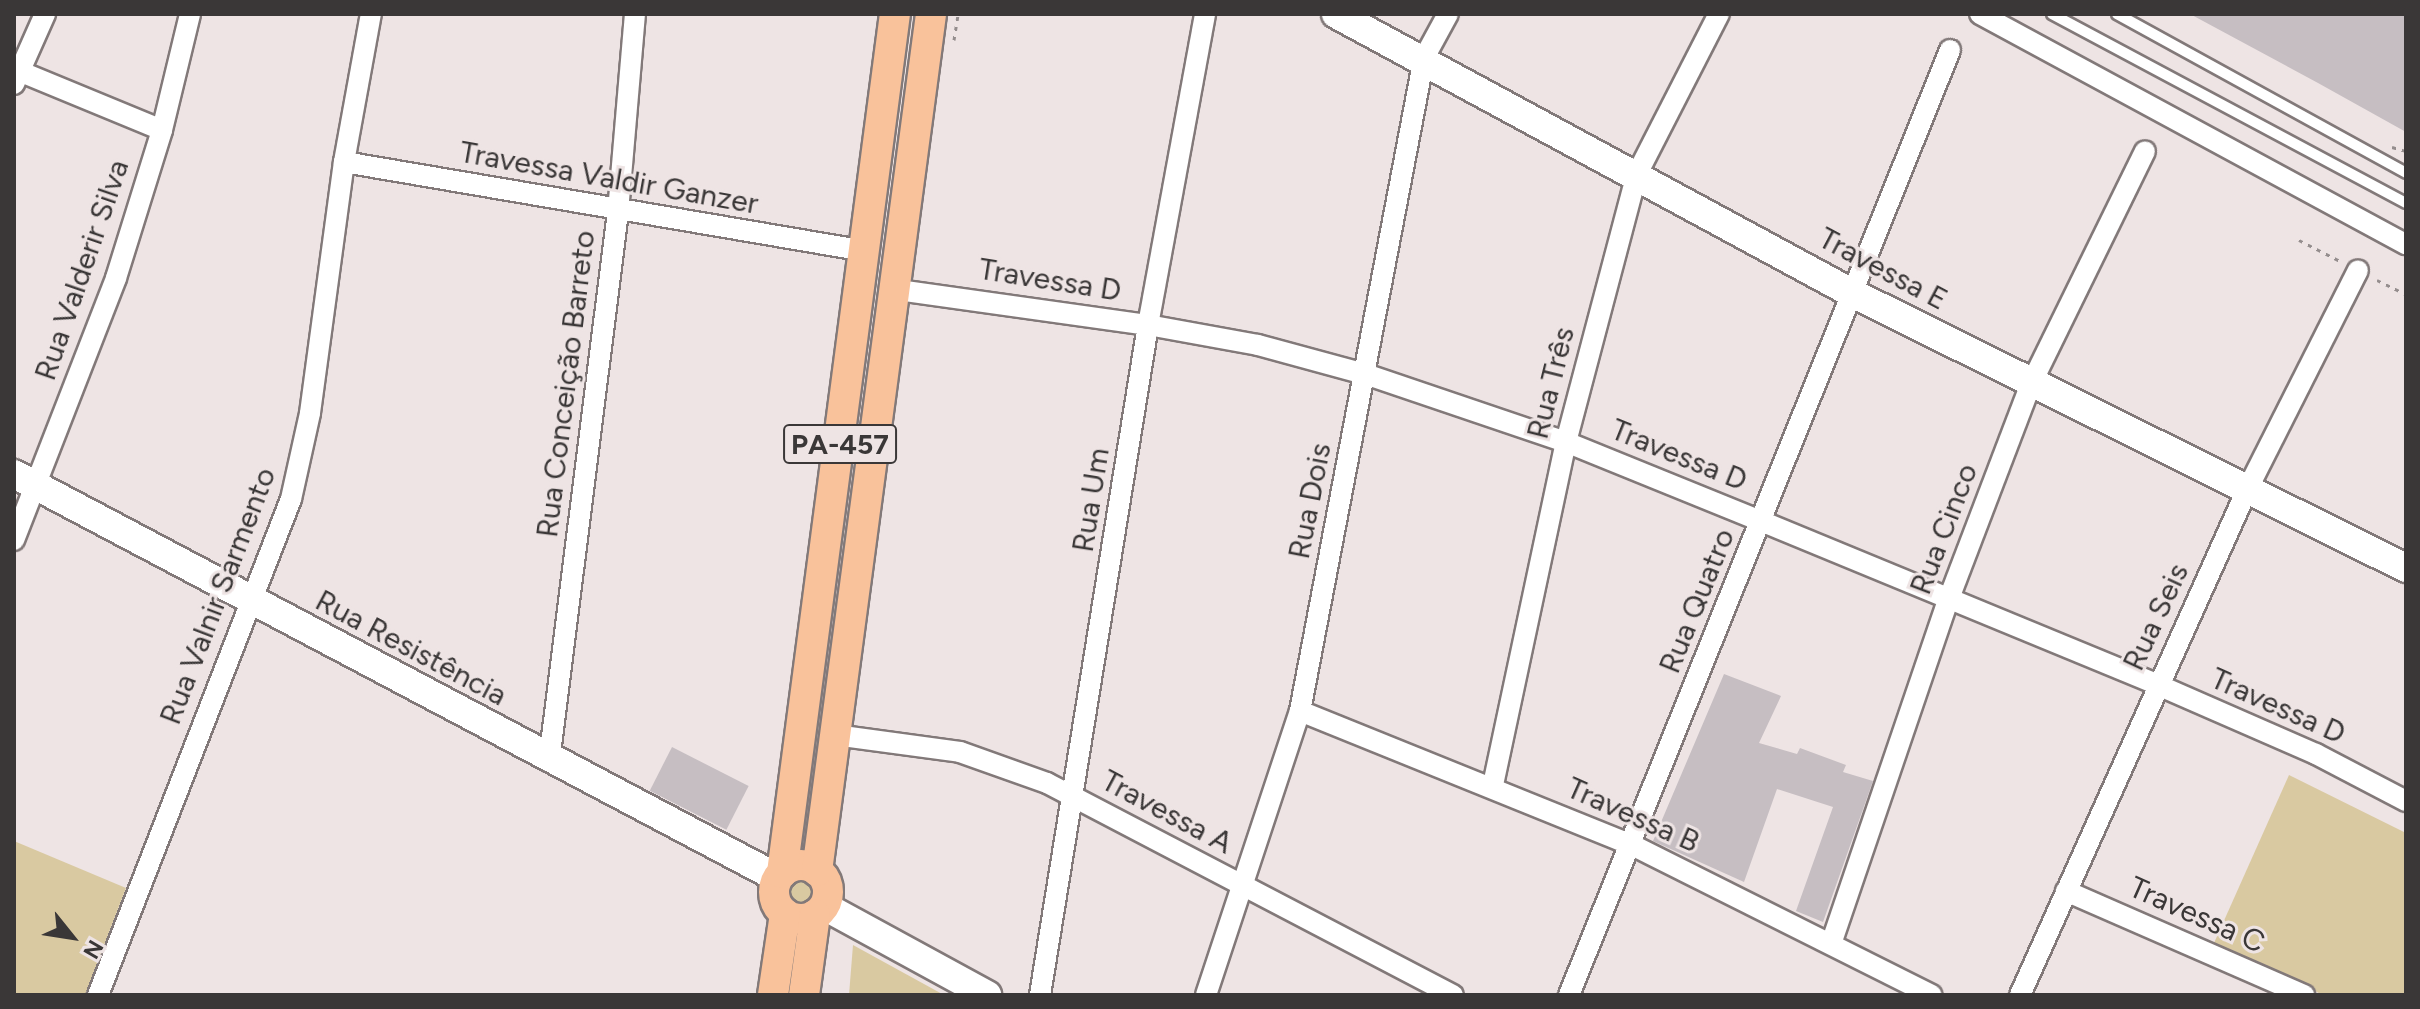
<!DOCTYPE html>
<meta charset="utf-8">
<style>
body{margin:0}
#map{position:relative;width:2420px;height:1009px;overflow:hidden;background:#eee4e4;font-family:Figtree,sans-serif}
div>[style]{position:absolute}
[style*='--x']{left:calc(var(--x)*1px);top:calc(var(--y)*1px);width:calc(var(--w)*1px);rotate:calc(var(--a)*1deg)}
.green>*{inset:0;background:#d9c9a1}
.round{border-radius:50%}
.building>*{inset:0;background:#c6bec2;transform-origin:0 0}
.path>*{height:3px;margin-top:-1.5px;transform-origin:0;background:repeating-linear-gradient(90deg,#948d8d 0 4px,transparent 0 10px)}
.roads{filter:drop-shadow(2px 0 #827979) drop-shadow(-2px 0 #827979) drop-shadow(0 2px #827979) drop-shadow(0 -2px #827979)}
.lane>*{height:10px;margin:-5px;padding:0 5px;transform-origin:5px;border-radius:5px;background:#fff}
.street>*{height:20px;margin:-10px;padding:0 10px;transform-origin:10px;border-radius:10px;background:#fff}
.secondary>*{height:28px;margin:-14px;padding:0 14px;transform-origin:14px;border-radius:14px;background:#fff}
.primary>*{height:30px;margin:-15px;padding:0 15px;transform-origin:15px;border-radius:15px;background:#f9c29b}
.primary>.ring{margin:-15px;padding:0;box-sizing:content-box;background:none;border:30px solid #f9c29b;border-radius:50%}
span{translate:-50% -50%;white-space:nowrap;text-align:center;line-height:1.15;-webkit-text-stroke:6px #eee4e4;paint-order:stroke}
.shield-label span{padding:2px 6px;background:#eee4e4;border:2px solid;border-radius:6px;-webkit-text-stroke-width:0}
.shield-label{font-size:28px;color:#3a3737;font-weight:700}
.street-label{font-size:30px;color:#3a3737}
.frame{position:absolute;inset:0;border:16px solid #3a3737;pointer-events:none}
.north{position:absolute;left:32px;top:897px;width:80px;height:80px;-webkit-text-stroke:6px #eee4e4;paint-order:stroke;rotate:120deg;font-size:22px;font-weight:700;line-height:32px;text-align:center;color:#3a3737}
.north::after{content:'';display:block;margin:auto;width:28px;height:36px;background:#3a3737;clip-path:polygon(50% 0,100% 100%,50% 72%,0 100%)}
</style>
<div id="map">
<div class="green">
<i style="clip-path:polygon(2289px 775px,2406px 833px,2406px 995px,2323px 995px,2214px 943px)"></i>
<i style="clip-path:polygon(14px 841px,126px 888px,85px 995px,14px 995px)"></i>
<i class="round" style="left:783px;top:877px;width:36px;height:36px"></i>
<i style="clip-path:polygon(853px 945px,944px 995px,849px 995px)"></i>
</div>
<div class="building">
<i style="clip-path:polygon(2190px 14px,2406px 14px,2406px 132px,2318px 83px)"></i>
<i style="clip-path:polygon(1724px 674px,1781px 696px,1759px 743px,1797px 754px,1800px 748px,1846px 765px,1843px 772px,1873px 781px,1823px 922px,1796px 911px,1833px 807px,1777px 789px,1744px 882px,1653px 841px)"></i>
<i style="left:672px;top:747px;width:86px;height:49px;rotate:27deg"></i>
</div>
<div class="path">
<i style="--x:954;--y:40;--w:26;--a:-81"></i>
<i style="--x:2392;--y:147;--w:15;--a:16"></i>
<i style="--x:2299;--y:240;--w:48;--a:27.1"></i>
<i style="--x:2377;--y:280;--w:32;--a:26"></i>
</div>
<div class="roads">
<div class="lane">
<i style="--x:2052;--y:14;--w:401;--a:28.1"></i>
<i style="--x:2117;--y:14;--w:330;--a:28.8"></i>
</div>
<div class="street">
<i style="--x:1980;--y:14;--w:484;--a:28.4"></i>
<i style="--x:14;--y:69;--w:160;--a:22.4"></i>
<i style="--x:14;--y:84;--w:77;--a:-66.1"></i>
<i style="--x:344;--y:162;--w:529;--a:9.69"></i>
<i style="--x:891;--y:289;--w:260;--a:8"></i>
<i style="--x:1148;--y:325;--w:112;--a:10.3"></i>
<i style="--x:1258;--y:345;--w:111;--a:15.2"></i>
<i style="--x:1365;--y:374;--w:212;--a:18.7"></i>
<i style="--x:1566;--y:442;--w:210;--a:22.1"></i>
<i style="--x:1761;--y:521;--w:430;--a:22.4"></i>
<i style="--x:2158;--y:685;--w:172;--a:23.6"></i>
<i style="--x:2316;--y:754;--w:102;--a:27.6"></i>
<i style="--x:14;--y:540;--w:281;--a:-68.7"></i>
<i style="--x:116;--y:278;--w:155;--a:-72.7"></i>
<i style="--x:162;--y:130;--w:119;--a:-76.4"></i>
<i style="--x:1300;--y:711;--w:358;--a:22"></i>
<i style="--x:1632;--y:845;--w:335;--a:26.6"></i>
<i style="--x:835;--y:735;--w:126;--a:7.7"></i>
<i style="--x:960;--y:752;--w:92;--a:19.6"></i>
<i style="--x:1047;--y:783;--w:458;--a:27.6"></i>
<i style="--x:549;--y:761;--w:553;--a:-82.84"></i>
<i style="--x:618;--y:212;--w:199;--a:-85.1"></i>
<i style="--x:1493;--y:785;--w:351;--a:-78"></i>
<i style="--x:1566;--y:442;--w:277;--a:-75.2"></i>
<i style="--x:1637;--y:174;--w:180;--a:-62.9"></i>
<i style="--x:2066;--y:891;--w:260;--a:23.6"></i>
<i style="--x:1832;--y:941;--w:359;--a:-71.2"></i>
<i style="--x:1948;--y:601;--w:232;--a:-69.1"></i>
<i style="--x:2031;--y:384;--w:259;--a:-63.9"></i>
<i style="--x:98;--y:995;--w:532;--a:-68.74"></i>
<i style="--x:291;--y:499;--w:88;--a:-77.5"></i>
<i style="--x:310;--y:413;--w:253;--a:-82.3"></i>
<i style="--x:344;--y:162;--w:150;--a:-79.7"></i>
<i style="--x:1040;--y:995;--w:679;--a:-80.84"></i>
<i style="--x:1148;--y:325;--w:316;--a:-79.6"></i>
<i style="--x:1206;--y:995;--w:299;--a:-71.7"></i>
<i style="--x:1300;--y:711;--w:665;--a:-79.25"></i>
<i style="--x:1424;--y:58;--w:50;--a:-61.4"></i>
<i style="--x:1569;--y:995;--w:1019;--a:-68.04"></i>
<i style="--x:2020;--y:995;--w:554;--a:-65.8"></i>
<i style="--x:2247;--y:490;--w:246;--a:-63.2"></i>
</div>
<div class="secondary">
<i style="--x:1336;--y:14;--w:584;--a:28.41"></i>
<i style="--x:1850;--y:292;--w:621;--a:26.4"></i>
<i style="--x:14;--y:474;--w:864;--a:27.87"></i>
<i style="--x:824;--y:906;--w:186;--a:28.6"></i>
</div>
<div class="primary">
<i class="ring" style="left:774px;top:865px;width:24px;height:24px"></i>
<i style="--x:817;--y:871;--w:865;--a:-82.42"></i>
<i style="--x:782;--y:873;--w:866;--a:-82.51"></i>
<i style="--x:773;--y:995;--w:82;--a:-81.6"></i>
<i style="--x:804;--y:995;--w:81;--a:-82.2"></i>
</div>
</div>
<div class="shield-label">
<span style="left:840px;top:444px">PA-457</span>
</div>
<div class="street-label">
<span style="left:609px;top:178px;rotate:10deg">Travessa Valdir Ganzer</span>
<span style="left:1883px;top:269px;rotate:28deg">Travessa E</span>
<span style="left:82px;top:270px;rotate:-71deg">Rua Valderir Silva</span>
<span style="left:1050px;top:280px;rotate:9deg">Travessa D</span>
<span style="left:1551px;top:383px;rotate:-76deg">Rua Três</span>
<span style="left:566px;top:384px;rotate:-83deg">Rua Conceição Barreto</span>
<span style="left:1679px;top:455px;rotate:22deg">Travessa D</span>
<span style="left:1091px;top:500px;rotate:-81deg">Rua Um</span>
<span style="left:1310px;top:501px;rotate:-79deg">Rua Dois</span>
<span style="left:1944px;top:529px;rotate:-69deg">Rua Cinco</span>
<span style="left:218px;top:596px;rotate:-69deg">Rua Valnir Sarmento</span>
<span style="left:1697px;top:601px;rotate:-68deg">Rua Quatro</span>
<span style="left:2156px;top:617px;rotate:-65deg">Rua Seis</span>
<span style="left:411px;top:648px;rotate:28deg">Rua Resistência</span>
<span style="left:2278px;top:706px;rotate:24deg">Travessa D</span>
<span style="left:1167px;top:812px;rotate:28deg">Travessa A</span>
<span style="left:1633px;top:815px;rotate:24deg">Travessa B</span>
<span style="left:2197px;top:915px;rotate:24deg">Travessa C</span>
</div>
<div class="frame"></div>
<div class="north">N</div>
</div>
